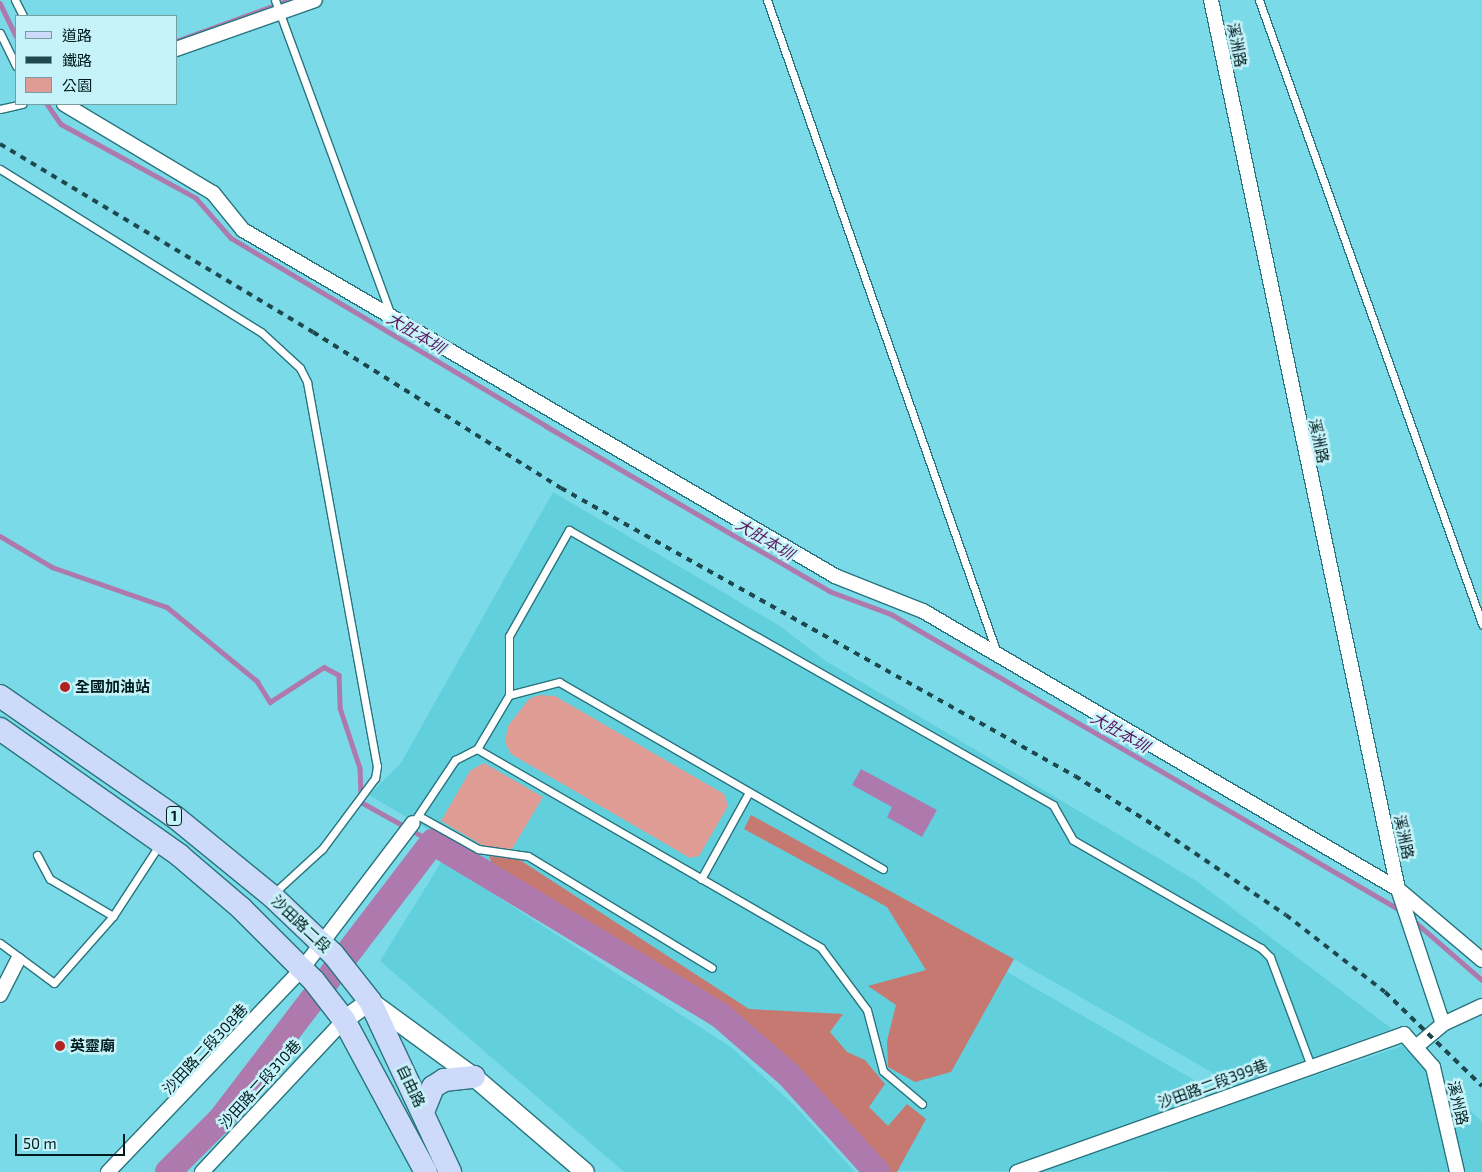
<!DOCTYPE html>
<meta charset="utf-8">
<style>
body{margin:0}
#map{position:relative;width:1482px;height:1172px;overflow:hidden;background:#7adae7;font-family:"Exo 2","Noto Sans TC",sans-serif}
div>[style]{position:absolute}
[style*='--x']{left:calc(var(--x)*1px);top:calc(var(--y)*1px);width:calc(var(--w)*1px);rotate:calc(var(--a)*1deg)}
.built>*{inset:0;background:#62cfdd}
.green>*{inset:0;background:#df9c94}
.forest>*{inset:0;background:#c57971}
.water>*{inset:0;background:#ae7aae}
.stream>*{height:4.5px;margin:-2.25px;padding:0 2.25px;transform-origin:2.25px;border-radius:2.25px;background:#ae7aae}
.river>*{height:26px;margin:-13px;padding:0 13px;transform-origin:13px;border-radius:13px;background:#ae7aae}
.roads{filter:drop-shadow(1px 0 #28747e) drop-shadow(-1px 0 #28747e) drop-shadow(0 1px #28747e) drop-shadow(0 -1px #28747e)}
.service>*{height:7px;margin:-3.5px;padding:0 3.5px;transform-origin:3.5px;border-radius:3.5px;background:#fff}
.minor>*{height:14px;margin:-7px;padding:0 7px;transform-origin:7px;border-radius:7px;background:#fff}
.tertiary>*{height:18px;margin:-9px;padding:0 9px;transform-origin:9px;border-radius:9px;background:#fff}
.primary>*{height:22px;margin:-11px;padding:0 11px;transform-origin:11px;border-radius:11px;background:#cedaf9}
.rail>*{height:4px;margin-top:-2px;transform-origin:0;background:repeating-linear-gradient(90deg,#1d484d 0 6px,transparent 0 12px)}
.dots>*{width:14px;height:14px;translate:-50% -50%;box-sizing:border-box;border:2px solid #c6f3f9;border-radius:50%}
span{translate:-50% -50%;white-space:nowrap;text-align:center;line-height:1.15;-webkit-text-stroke:5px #c6f3f9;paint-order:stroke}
.shield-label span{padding:1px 4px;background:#c6f3f9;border:1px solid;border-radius:4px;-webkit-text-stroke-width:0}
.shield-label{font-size:14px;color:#001b1e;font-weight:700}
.street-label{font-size:15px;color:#001b1e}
.poi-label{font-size:15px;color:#001b1e;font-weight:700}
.left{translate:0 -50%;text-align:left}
.water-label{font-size:16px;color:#58185a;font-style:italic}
.legend{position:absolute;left:15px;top:15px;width:162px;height:90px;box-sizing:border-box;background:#c6f3f9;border:1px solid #779da1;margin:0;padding:6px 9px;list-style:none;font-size:15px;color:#001b1e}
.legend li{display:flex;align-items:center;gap:10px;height:25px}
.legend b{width:25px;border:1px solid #779da1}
.scale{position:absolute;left:15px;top:1134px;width:110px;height:22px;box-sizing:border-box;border:2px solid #001b1e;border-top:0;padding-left:6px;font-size:15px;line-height:18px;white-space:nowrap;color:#001b1e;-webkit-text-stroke:4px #c6f3f9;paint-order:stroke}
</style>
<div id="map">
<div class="built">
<i style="clip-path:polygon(553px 492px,780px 626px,824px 660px,1195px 880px,1392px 1029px,1236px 1086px,1014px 959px,1007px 972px,1234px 1103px,1402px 1046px,1482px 1122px,1482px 1172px,893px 1171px,733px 1010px,369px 795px,401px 763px)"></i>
<i style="clip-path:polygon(442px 861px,731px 1047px,795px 1106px,855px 1172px,624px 1172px,380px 961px)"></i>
</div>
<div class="green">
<i style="clip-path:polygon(539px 695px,555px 696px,724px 794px,728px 806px,699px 856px,690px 858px,511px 754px,505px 742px,508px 726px,529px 699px)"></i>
<i style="clip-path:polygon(484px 763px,543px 797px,506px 859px,441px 821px,470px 771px)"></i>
</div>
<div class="forest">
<i style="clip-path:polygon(751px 815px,1014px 959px,951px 1072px,915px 1082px,888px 1067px,887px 1041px,896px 1005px,868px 986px,926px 970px,887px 907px,744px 829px)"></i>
<i style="clip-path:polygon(489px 856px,520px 860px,749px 1009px,843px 1014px,830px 1032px,847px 1052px,865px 1060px,885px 1084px,869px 1107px,888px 1126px,907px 1104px,926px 1119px,897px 1172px,881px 1172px,810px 1091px,748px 1034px,500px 886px)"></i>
</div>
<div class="water">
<i style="clip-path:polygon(861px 769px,937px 810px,922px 837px,887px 817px,892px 807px,852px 785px)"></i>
</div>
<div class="stream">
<i style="--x:0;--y:3;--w:37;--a:64"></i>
<i style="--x:176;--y:41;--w:120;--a:-19.9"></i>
<i style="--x:47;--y:104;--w:24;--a:55"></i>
<i style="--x:61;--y:124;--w:154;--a:28.7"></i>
<i style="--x:196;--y:198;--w:53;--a:48.8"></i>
<i style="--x:231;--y:238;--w:367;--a:30.8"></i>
<i style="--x:546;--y:426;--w:328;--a:30.2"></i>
<i style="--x:829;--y:591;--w:66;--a:20.4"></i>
<i style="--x:891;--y:614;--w:591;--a:30.17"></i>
<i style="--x:0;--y:536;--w:61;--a:30.8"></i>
<i style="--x:52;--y:567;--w:122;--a:19.2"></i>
<i style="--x:167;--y:607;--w:117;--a:39.4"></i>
<i style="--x:257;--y:681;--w:25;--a:58"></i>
<i style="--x:270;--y:702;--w:64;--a:-32.9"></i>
<i style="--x:324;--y:667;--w:17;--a:28"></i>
<i style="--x:339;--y:675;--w:33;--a:88"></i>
<i style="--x:340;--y:708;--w:63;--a:71.6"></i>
<i style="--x:360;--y:768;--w:34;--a:88"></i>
<i style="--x:361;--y:802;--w:82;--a:29.1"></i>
<i style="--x:1413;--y:920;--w:91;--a:41"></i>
</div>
<div class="river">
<i style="--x:168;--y:1172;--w:75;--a:-45"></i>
<i style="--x:221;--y:1119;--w:349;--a:-52.6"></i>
<i style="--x:433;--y:842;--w:336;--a:31.1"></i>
<i style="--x:721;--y:1016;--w:90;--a:40.9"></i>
<i style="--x:789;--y:1075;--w:131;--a:47.8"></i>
</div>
<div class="roads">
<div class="service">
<i style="--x:15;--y:0;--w:18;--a:63"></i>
<i style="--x:275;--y:0;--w:336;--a:69.8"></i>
<i style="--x:767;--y:0;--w:692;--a:70.6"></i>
<i style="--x:1259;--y:0;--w:663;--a:70.33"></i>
<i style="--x:0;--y:33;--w:37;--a:64"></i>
<i style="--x:0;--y:109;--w:23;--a:-13"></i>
<i style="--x:0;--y:169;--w:308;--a:32"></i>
<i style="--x:261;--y:332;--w:53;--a:42.7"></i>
<i style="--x:300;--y:368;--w:16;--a:63"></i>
<i style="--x:307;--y:382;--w:390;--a:79.7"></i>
<i style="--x:377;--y:766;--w:12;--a:99"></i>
<i style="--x:375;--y:778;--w:89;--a:126.7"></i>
<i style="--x:322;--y:849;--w:65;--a:137.5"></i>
<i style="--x:509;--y:695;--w:59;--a:-90"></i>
<i style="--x:509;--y:636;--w:122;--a:-60.5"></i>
<i style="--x:569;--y:530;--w:557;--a:29.6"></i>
<i style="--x:1053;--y:805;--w:40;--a:60.3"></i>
<i style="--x:1073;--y:840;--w:217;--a:29.9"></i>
<i style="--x:1261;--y:948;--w:13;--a:45"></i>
<i style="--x:1270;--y:957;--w:116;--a:69.4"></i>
<i style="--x:477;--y:749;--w:397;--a:30"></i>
<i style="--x:821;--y:948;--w:77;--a:53.4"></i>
<i style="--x:867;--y:1010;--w:63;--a:75.3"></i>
<i style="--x:883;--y:1071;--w:51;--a:40.2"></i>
<i style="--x:419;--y:816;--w:68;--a:29.2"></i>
<i style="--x:478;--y:849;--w:50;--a:8"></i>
<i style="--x:528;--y:856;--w:215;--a:31.3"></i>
<i style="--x:413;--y:823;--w:76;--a:-56.3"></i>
<i style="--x:455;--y:760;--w:25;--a:-27"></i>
<i style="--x:477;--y:749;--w:63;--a:-59.3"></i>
<i style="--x:509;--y:695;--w:52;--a:-14.6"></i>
<i style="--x:559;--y:682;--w:374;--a:30"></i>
<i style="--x:37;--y:855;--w:27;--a:62"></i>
<i style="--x:50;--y:879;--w:73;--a:30.4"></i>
<i style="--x:701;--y:879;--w:99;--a:-61.1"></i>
<i style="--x:0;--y:943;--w:67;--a:36.5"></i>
<i style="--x:54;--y:983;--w:89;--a:-48.6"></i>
<i style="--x:113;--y:916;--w:86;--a:-56.9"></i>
</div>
<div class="minor">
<i style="--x:1211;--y:0;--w:908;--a:78.12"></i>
<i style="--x:1398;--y:889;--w:142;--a:71.6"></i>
<i style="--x:176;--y:49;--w:147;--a:-19.4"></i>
<i style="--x:64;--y:104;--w:174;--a:30.9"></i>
<i style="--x:213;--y:193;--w:48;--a:51"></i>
<i style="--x:243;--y:230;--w:686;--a:30.3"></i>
<i style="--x:835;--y:576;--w:95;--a:21.7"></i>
<i style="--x:923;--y:611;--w:550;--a:30.34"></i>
<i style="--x:1398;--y:889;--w:110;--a:40.2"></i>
<i style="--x:0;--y:995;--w:39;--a:-63"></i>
<i style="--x:1417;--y:1046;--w:34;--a:-40"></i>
<i style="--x:1443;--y:1024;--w:43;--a:-24.8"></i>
<i style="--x:108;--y:1172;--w:281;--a:-46.3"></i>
<i style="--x:302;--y:969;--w:183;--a:-52.8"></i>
<i style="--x:202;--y:1172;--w:208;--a:-46.9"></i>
<i style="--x:1017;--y:1172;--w:411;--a:-19.6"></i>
<i style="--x:1404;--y:1034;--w:44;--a:48.7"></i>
<i style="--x:1433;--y:1067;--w:108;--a:77.1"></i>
</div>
<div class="tertiary">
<i style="--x:344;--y:1020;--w:32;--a:-36"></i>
<i style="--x:370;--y:1001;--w:129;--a:36.2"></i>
<i style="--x:474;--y:1077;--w:146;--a:40.6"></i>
</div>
<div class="primary">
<i style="--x:0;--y:696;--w:213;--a:34.7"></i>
<i style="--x:175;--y:817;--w:125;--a:39.2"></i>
<i style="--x:272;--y:896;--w:84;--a:43.6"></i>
<i style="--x:333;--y:954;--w:60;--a:51.8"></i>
<i style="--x:370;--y:1001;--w:189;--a:64.9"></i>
<i style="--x:0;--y:729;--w:219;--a:35.1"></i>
<i style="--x:179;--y:855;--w:82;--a:40.5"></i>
<i style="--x:241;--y:908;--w:103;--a:45"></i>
<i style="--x:314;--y:981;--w:49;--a:52.4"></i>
<i style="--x:344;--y:1020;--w:173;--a:61.7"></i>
<i style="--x:423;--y:1112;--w:27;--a:-68"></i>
<i style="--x:433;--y:1087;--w:13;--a:-32"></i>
<i style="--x:444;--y:1080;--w:30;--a:-6"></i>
</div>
</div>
<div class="rail">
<i style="--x:0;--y:144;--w:365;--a:31"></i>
<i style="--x:313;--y:332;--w:293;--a:32.2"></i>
<i style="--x:561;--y:488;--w:589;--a:29.26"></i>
<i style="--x:1075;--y:776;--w:94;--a:32"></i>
<i style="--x:1155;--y:826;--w:158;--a:34.2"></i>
<i style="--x:1286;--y:915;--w:125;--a:37.9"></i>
<i style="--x:1385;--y:992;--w:135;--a:44.1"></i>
</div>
<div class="dots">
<i style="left:65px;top:687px;background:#b22222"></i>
<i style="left:60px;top:1046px;background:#b22222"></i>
</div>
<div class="shield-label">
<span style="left:174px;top:816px">1</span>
</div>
<div class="street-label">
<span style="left:1237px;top:45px;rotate:79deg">溪洲路</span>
<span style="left:1319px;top:441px;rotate:78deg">溪洲路</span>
<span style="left:1404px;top:837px;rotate:78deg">溪洲路</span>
<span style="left:301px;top:924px;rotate:43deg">沙田路二段</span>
<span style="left:205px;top:1049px;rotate:-47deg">沙田路二段308巷</span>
<span style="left:260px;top:1084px;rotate:-48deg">沙田路二段310巷</span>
<span style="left:1213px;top:1084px;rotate:-20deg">沙田路二段399巷</span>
<span style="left:411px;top:1086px;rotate:64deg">自由路</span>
<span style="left:1458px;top:1103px;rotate:77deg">溪州路</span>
</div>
<div class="poi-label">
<span class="left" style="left:75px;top:687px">全國加油站</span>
<span class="left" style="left:70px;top:1046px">英靈廟</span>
</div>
<div class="water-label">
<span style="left:416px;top:333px;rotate:31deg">大肚本圳</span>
<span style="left:765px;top:539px;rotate:31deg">大肚本圳</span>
<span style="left:1120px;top:732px;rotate:30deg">大肚本圳</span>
</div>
<ul class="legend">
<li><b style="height:6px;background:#cedaf9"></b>道路</li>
<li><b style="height:6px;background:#1d484d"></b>鐵路</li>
<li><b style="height:14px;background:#df9c94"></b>公園</li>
</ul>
<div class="scale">50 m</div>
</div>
